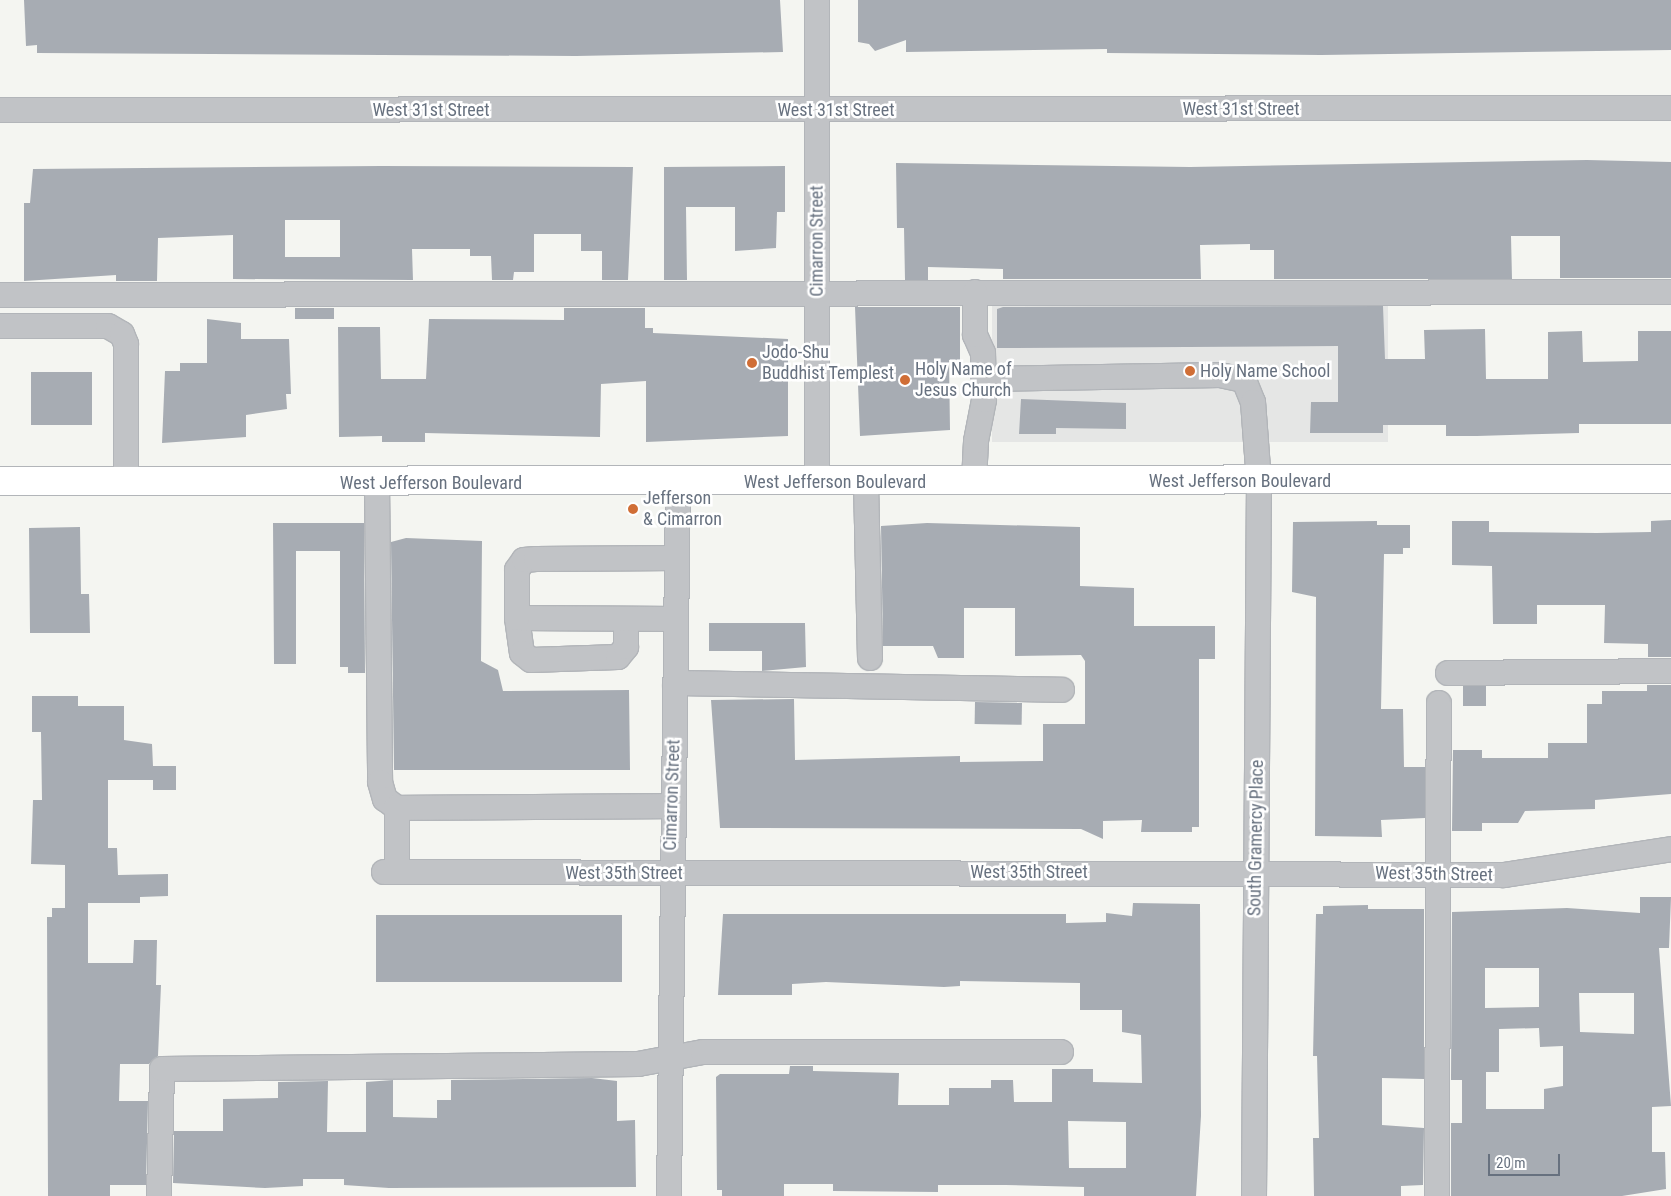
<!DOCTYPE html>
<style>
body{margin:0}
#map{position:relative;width:1671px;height:1196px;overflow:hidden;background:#f4f5f1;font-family:"Roboto Condensed",sans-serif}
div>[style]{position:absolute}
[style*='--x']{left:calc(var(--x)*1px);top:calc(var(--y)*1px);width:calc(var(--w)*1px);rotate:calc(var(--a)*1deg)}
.built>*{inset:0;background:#e5e6e5;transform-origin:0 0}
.building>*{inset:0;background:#a7acb3;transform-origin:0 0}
.roads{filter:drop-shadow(1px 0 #b2b5b9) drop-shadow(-1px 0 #b2b5b9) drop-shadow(0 1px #b2b5b9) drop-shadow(0 -1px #b2b5b9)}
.minor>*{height:24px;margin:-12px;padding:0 12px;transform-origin:12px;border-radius:12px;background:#c1c3c6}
.major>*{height:28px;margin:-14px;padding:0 14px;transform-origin:14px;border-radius:14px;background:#fff}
.dots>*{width:14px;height:14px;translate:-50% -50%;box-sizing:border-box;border:2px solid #fff;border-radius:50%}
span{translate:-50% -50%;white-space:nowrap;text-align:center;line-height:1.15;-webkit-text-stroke:5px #fff;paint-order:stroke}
.street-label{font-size:18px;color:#67717f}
.poi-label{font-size:18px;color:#67717f}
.left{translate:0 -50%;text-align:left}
.scale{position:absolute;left:1488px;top:1154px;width:72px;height:22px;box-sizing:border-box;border:2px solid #67717f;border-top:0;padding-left:6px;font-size:15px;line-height:18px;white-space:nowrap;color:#67717f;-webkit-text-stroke:4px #fff;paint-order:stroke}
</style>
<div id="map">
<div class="built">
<i style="left:992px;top:299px;width:396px;height:143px"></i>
</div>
<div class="building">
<i style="clip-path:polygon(24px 0,780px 0,783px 52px,576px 56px,37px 53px,37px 45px,26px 46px)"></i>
<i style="clip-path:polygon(858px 0,1671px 0,1671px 50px,1321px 55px,1107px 53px,1107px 49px,906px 52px,906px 40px,875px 51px,869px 44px,858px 42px)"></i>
<i style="clip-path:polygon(1587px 160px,1671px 162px,1671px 278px,1560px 278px,1560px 236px,1511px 236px,1512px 279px,1274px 279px,1274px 250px,1250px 250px,1250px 244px,1200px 245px,1201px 279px,1003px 279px,1003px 269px,928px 267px,928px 280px,905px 280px,904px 228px,897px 228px,896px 163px,1190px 167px)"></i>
<i style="clip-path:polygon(evenodd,381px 166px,633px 167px,628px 280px,602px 280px,602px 251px,581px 251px,581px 234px,534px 234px,534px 272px,514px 272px,513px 280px,492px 280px,491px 256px,470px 256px,470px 249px,412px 249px,413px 280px,233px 279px,233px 235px,158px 238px,157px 281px,116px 281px,116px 275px,24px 281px,24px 203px,30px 203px,33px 169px,381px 166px,285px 220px,340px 220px,340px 257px,285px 257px,285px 220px)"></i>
<i style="clip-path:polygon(785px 166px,785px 212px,777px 212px,776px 248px,735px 251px,735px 207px,686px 207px,687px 280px,664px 280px,664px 167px)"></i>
<i style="clip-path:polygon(1383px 306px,1385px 359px,1425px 359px,1424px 330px,1485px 329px,1486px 379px,1548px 379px,1548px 332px,1582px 331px,1583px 362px,1638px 361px,1638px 331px,1671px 331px,1671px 424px,1579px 424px,1579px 433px,1477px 436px,1446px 436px,1446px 425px,1383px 425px,1383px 433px,1310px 433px,1311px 402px,1338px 402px,1338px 346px,997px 348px,997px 309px,1003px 307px)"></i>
<i style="clip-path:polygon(855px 307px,960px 307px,960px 360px,949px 360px,950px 430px,860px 436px)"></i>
<i style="left:295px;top:308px;width:39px;height:11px"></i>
<i style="clip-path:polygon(564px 308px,645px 308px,645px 328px,653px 328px,653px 333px,788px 339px,788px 436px,646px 442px,646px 381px,601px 384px,600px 437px,425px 433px,425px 442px,382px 442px,382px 436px,339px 437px,338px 327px,380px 327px,381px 379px,426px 379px,429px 319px,564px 320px)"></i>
<i style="clip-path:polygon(207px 319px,241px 323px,241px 339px,289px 339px,291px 394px,286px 394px,287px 409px,246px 415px,246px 437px,162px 443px,165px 371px,180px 371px,180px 363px,207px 363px)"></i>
<i style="left:31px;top:372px;width:61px;height:53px"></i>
<i style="clip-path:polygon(1021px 399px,1126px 403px,1126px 429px,1056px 428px,1056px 434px,1019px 434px)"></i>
<i style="clip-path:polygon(1671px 520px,1671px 657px,1648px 657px,1648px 644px,1604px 643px,1605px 605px,1537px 605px,1537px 624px,1493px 624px,1492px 566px,1452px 565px,1452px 521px,1489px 521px,1489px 532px,1597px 533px,1651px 532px,1651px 521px)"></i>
<i style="clip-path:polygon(1377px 521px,1377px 525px,1410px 525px,1410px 548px,1403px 548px,1403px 554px,1384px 554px,1381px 709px,1403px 709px,1404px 767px,1425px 767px,1425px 818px,1381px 820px,1382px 837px,1315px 836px,1316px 597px,1292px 592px,1293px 522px)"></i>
<i style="clip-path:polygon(273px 523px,364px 523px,365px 673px,348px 673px,348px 667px,340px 667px,340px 551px,296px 551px,296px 664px,274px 664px)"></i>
<i style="clip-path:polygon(927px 523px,1080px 527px,1080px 586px,1134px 588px,1134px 626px,1215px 626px,1215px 659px,1199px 659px,1199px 827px,1192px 827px,1192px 832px,1141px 832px,1142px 820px,1103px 821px,1103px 839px,1081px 829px,720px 828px,711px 700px,794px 699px,795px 760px,960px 756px,960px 762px,1043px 761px,1043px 724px,1085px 724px,1085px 661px,1081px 655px,1015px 656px,1015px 608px,964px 608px,964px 658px,938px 658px,933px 646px,883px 646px,881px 526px)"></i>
<i style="clip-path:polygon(80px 527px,81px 594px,89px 594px,90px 633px,30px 633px,29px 528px)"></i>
<i style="clip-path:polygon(406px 538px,482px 541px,481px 661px,498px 670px,503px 691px,629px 690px,630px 770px,394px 770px,391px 542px)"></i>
<i style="clip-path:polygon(709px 623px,805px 623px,806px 667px,762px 671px,762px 651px,709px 651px)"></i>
<i style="clip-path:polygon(1647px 685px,1671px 685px,1671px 794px,1595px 800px,1595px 809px,1525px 811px,1518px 823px,1482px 823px,1482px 831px,1452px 831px,1453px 750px,1482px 750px,1482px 758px,1548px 758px,1548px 743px,1587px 743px,1587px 704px,1602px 704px,1602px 691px,1647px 691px)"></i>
<i style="left:1486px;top:686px;width:20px;height:23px;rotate:90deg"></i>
<i style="clip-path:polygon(32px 696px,78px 696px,78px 706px,124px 706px,124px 740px,152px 744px,153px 766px,176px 766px,176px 790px,153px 790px,153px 780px,108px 780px,108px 848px,117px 848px,118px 875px,168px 874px,168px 896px,140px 897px,140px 903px,88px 903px,88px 963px,133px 963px,134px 940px,157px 940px,156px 985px,161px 985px,158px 1056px,149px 1064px,120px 1064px,119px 1101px,148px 1101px,146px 1185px,110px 1185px,110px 1196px,48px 1196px,47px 917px,52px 917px,52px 908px,65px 908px,65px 865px,31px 864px,33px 800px,42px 800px,41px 732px,32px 732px)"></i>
<i style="left:975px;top:702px;width:47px;height:22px;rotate:1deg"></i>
<i style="clip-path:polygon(evenodd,1640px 897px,1671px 897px,1669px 948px,1659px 948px,1671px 1106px,1652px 1107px,1652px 1152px,1665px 1152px,1666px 1189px,1622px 1196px,1451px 1196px,1451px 1123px,1462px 1123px,1462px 1080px,1451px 1080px,1452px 912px,1567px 908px,1640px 913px,1640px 897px,1485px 968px,1539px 968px,1539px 1007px,1485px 1008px,1485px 968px,1640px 897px,1579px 993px,1634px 993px,1634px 1034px,1580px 1032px,1579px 993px,1640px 897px,1539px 1028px,1540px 1047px,1563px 1046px,1563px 1086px,1544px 1089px,1544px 1109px,1486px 1109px,1486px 1072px,1499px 1072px,1499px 1029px,1539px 1028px)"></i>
<i style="clip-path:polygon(evenodd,1133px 903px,1200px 904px,1201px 1116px,1196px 1196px,1084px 1196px,1084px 1187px,1006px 1185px,938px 1185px,938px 1192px,833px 1191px,833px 1184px,784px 1184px,784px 1196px,722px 1196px,722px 1190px,717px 1190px,716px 1077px,720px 1074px,789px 1074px,790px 1066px,813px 1066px,813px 1071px,899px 1073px,898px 1105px,949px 1105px,949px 1088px,991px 1088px,991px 1080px,1013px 1080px,1014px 1102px,1052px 1102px,1052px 1069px,1093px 1069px,1093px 1082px,1142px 1083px,1141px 1035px,1122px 1032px,1122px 1010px,1080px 1010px,1080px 983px,960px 981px,960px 986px,944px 987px,826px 982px,792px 984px,792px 995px,718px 995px,723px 914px,1066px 914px,1066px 923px,1106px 922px,1106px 913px,1132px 916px,1133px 903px,1068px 1121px,1126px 1122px,1126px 1168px,1069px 1168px,1068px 1121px)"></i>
<i style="clip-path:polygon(1368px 905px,1368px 909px,1424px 909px,1424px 1079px,1382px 1078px,1382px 1125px,1424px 1128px,1423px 1185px,1401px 1186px,1401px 1196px,1314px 1196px,1313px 1138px,1319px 1138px,1317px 1056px,1313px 1056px,1316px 914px,1323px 914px,1323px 906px)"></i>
<i style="left:376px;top:915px;width:246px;height:67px"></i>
<i style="clip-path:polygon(592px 1078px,617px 1081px,617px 1121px,635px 1120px,636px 1187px,389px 1188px,344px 1185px,344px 1179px,303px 1179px,303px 1186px,265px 1188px,173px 1183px,174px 1131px,223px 1131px,223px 1099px,278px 1098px,278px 1082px,328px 1081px,327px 1132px,366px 1132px,366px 1082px,393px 1080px,393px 1117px,437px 1118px,437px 1100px,451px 1100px,451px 1080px)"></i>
</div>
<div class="roads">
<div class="minor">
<i style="--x:817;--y:0;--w:482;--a:90"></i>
<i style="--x:0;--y:110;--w:1671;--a:-0.07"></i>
<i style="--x:0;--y:295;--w:1671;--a:-0.1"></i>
<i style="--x:0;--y:326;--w:108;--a:0"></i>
<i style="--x:108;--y:326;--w:16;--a:30"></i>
<i style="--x:122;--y:334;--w:11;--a:68"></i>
<i style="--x:126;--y:344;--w:138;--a:90"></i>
<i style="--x:984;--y:379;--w:236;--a:-1"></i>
<i style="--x:1220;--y:375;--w:25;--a:12"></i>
<i style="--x:1244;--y:380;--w:24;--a:68"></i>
<i style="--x:1253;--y:402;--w:79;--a:85.7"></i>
<i style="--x:1259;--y:481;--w:715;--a:90.4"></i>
<i style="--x:974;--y:481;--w:40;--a:-87.1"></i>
<i style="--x:976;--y:441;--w:42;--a:-79"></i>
<i style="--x:984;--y:400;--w:47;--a:-91.2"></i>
<i style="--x:983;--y:353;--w:20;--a:-114"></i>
<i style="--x:975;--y:335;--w:43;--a:-90"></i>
<i style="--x:866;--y:482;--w:176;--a:88.7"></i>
<i style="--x:377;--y:483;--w:299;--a:89.4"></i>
<i style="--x:380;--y:782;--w:18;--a:74"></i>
<i style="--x:385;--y:799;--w:15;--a:37"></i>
<i style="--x:397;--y:808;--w:275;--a:-0.4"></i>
<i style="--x:517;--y:618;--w:35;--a:82"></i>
<i style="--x:522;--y:653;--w:11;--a:38"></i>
<i style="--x:531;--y:660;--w:87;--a:-2"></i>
<i style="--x:618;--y:657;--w:13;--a:-51"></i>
<i style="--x:626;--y:647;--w:27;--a:-90"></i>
<i style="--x:676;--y:619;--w:159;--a:-179.6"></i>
<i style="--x:517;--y:618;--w:48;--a:-90"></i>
<i style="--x:517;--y:570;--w:12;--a:-55"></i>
<i style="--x:524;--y:560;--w:12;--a:-5"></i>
<i style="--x:536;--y:559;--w:141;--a:-0.4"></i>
<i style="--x:1448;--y:673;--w:223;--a:-0.5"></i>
<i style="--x:675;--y:683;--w:387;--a:1"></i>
<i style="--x:384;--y:872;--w:1120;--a:0.15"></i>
<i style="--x:1504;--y:875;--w:169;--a:-8.8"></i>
<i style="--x:397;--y:872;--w:64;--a:-90"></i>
<i style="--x:159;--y:1196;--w:127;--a:-88.6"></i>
<i style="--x:162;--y:1069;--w:476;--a:-0.6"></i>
<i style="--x:638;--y:1064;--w:66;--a:-10.5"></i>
<i style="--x:703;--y:1052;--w:358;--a:0"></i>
<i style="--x:669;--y:1196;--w:713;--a:-89.28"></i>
<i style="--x:1437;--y:1196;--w:493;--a:-89.8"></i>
</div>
<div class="major">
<i style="--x:0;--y:481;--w:1671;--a:-0.07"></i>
</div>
</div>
<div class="dots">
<i style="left:752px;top:363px;background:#d06e36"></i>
<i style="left:1190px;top:371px;background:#d06e36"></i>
<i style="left:905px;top:380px;background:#d06e36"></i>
<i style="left:633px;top:509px;background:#d06e36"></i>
</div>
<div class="street-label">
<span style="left:1241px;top:109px">West 31st Street</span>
<span style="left:431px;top:110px">West 31st Street</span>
<span style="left:836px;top:110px">West 31st Street</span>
<span style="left:817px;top:241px;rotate:-90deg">Cimarron Street</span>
<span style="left:1240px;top:481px">West Jefferson Boulevard</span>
<span style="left:835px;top:482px">West Jefferson Boulevard</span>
<span style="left:431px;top:483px">West Jefferson Boulevard</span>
<span style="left:672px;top:795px;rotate:-88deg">Cimarron Street</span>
<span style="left:1256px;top:838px;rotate:-89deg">South Gramercy Place</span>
<span style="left:1029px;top:872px">West 35th Street</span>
<span style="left:624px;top:873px">West 35th Street</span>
<span style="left:1434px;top:874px;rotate:1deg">West 35th Street</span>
</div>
<div class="poi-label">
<span class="left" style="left:762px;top:363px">Jodo-Shu<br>Buddhist Templest</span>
<span class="left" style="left:915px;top:380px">Holy Name of<br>Jesus Church</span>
<span class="left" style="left:1200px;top:371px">Holy Name School</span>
<span class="left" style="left:643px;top:509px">Jefferson<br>&amp; Cimarron</span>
</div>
<div class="scale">20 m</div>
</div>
